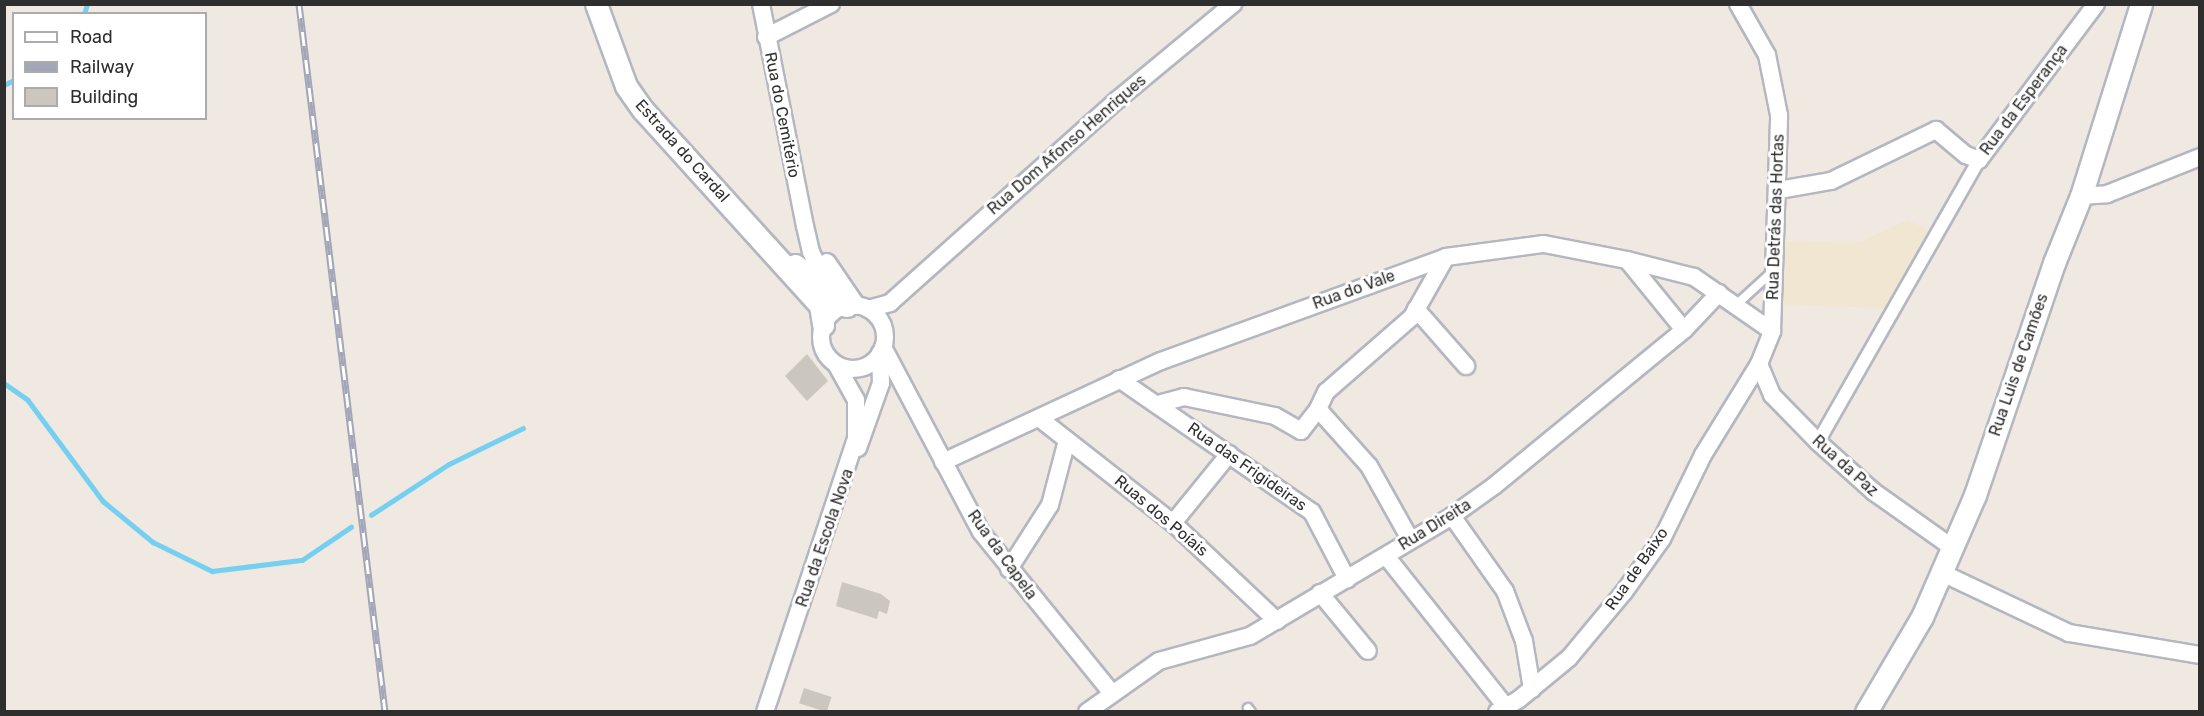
<!DOCTYPE html>
<meta charset="utf-8">
<style>
body{margin:0}
#map{position:relative;width:2204px;height:716px;overflow:hidden;background:#efe9e1;font-family:Rubik,sans-serif}
div>[style]{position:absolute}
[style*='--x']{left:calc(var(--x)*1px);top:calc(var(--y)*1px);width:calc(var(--w)*1px);rotate:calc(var(--a)*1deg)}
.education>*{inset:0;background:#f0e6d1}
.stream>*{height:4.5px;margin:-2.25px;padding:0 2.25px;transform-origin:2.25px;border-radius:2.25px;background:#75cff0}
.building>*{inset:0;background:#cbc7bf;transform-origin:0 0}
.roads{filter:drop-shadow(2px 0 #b4b7c1) drop-shadow(-2px 0 #b4b7c1) drop-shadow(0 2px #b4b7c1) drop-shadow(0 -2px #b4b7c1)}
.service>*{height:8px;margin:-4px;padding:0 4px;transform-origin:4px;border-radius:4px;background:#fff}
.pedestrian>*{height:12px;margin:-6px;padding:0 6px;transform-origin:6px;border-radius:6px;background:#fff}
.minor>*{height:16px;margin:-8px;padding:0 8px;transform-origin:8px;border-radius:8px;background:#fff}
.minor>.ring{margin:-8px;padding:0;box-sizing:content-box;background:none;border:16px solid #fff;border-radius:50%}
.tertiary>*{height:21px;margin:-10.5px;padding:0 10.5px;transform-origin:10.5px;border-radius:10.5px;background:#fff}
.rail>*{height:7px;margin-top:-3.5px;transform-origin:0;background:repeating-linear-gradient(90deg,#fff 0 14px,#a3a6b8 0 28px);box-sizing:border-box;border-block:2px solid #a3a6b8}
span{translate:-50% -50%;white-space:nowrap;text-align:center;line-height:1.15;-webkit-text-stroke:6px #fff;paint-order:stroke}
.street-label{font-size:16px;color:#2e2e2e}
.frame{position:absolute;inset:0;border:6px solid #2e2e2e;pointer-events:none}
.legend{position:absolute;left:12px;top:12px;width:195px;height:108px;box-sizing:border-box;background:#fff;border:2px solid #ababab;margin:0;padding:8px 10px;list-style:none;font-size:18px;color:#2e2e2e}
.legend li{display:flex;align-items:center;gap:12px;height:30px}
.legend b{width:30px;border:2px solid #ababab}
</style>
<div id="map">
<div class="education">
<i style="clip-path:polygon(1908px 220px,1928px 230px,1887px 308px,1781px 305px,1784px 241px,1860px 242px)"></i>
</div>
<div class="stream">
<i style="--x:84;--y:14;--w:10;--a:-73"></i>
<i style="--x:4;--y:85;--w:11;--a:-27"></i>
<i style="--x:4;--y:383;--w:29;--a:35"></i>
<i style="--x:28;--y:400;--w:126;--a:53.4"></i>
<i style="--x:103;--y:501;--w:65;--a:39.4"></i>
<i style="--x:153;--y:542;--w:66;--a:26.2"></i>
<i style="--x:212;--y:571;--w:91;--a:-7"></i>
<i style="--x:302;--y:560;--w:59;--a:-34"></i>
<i style="--x:371;--y:515;--w:93;--a:-33.2"></i>
<i style="--x:449;--y:464;--w:82;--a:-25.9"></i>
</div>
<div class="building">
<i style="clip-path:polygon(807px 354px,828px 381px,807px 401px,785px 376px)"></i>
<i style="clip-path:polygon(842px 582px,881px 594px,890px 601px,887px 614px,879px 611px,877px 619px,836px 606px)"></i>
<i style="left:804px;top:688px;width:29px;height:16px;rotate:18deg"></i>
</div>
<div class="roads">
<div class="service">
<i style="--x:1736;--y:305;--w:49;--a:-42.5"></i>
<i style="--x:1248;--y:708;--w:5;--a:53"></i>
</div>
<div class="pedestrian">
<i style="--x:1818;--y:442;--w:325;--a:-60.3"></i>
</div>
<div class="minor">
<i style="--x:761;--y:4;--w:226;--a:78.8"></i>
<i style="--x:805;--y:226;--w:27;--a:77"></i>
<i style="--x:811;--y:252;--w:50;--a:63.9"></i>
<i style="--x:766;--y:37;--w:73;--a:-26.9"></i>
<i style="--x:1779;--y:190;--w:53;--a:-9.8"></i>
<i style="--x:1831;--y:181;--w:117;--a:-25.9"></i>
<i style="--x:1936;--y:130;--w:39;--a:40"></i>
<i style="--x:1966;--y:155;--w:14;--a:21"></i>
<i style="--x:1979;--y:160;--w:195;--a:-53.1"></i>
<i style="--x:2081;--y:196;--w:26;--a:-4"></i>
<i style="--x:2107;--y:194;--w:100;--a:-21.7"></i>
<i style="--x:1627;--y:260;--w:90;--a:50.8"></i>
<i style="--x:827;--y:262;--w:53;--a:55.7"></i>
<i class="ring" style="left:821px;top:305px;width:48px;height:48px"></i>
<i style="--x:868;--y:309;--w:23;--a:-15"></i>
<i style="--x:890;--y:303;--w:305;--a:-41.8"></i>
<i style="--x:1117;--y:100;--w:151;--a:-39.6"></i>
<i style="--x:1416;--y:309;--w:76;--a:48.7"></i>
<i style="--x:883;--y:347;--w:209;--a:62.1"></i>
<i style="--x:981;--y:532;--w:206;--a:50.9"></i>
<i style="--x:1759;--y:364;--w:34;--a:67"></i>
<i style="--x:1772;--y:395;--w:66;--a:45.6"></i>
<i style="--x:1818;--y:442;--w:75;--a:41.8"></i>
<i style="--x:1874;--y:492;--w:97;--a:35.3"></i>
<i style="--x:1119;--y:379;--w:234;--a:34.6"></i>
<i style="--x:1312;--y:512;--w:76;--a:62.4"></i>
<i style="--x:1158;--y:404;--w:27;--a:-15"></i>
<i style="--x:1184;--y:397;--w:93;--a:11.8"></i>
<i style="--x:1275;--y:416;--w:30;--a:30"></i>
<i style="--x:1301;--y:431;--w:28;--a:-52"></i>
<i style="--x:1039;--y:418;--w:170;--a:38.1"></i>
<i style="--x:1173;--y:523;--w:143;--a:43.3"></i>
<i style="--x:858;--y:448;--w:69;--a:-70.5"></i>
<i style="--x:881;--y:383;--w:30;--a:-92"></i>
<i style="--x:943;--y:462;--w:240;--a:-24.9"></i>
<i style="--x:1161;--y:361;--w:303;--a:-20"></i>
<i style="--x:1446;--y:257;--w:99;--a:-7.6"></i>
<i style="--x:1544;--y:244;--w:85;--a:10.9"></i>
<i style="--x:1627;--y:260;--w:69;--a:14.2"></i>
<i style="--x:1694;--y:277;--w:95;--a:34.7"></i>
<i style="--x:1452;--y:516;--w:92;--a:54.8"></i>
<i style="--x:1505;--y:591;--w:53;--a:69.2"></i>
<i style="--x:1524;--y:641;--w:49;--a:80.5"></i>
<i style="--x:1173;--y:523;--w:89;--a:-50.9"></i>
<i style="--x:1410;--y:539;--w:84;--a:-119.3"></i>
<i style="--x:1369;--y:466;--w:76;--a:-131.8"></i>
<i style="--x:1318;--y:409;--w:19;--a:-65"></i>
<i style="--x:1326;--y:392;--w:114;--a:-41.1"></i>
<i style="--x:1412;--y:317;--w:69;--a:-60.5"></i>
<i style="--x:1386;--y:556;--w:193;--a:51.5"></i>
<i style="--x:1009;--y:569;--w:76;--a:-57.4"></i>
<i style="--x:1050;--y:505;--w:67;--a:-75.3"></i>
<i style="--x:1942;--y:573;--w:140;--a:25.3"></i>
<i style="--x:2069;--y:633;--w:133;--a:9.5"></i>
<i style="--x:1320;--y:593;--w:75;--a:50.4"></i>
<i style="--x:765;--y:712;--w:289;--a:-71.6"></i>
<i style="--x:856;--y:438;--w:38;--a:-90"></i>
<i style="--x:856;--y:400;--w:41;--a:-119.1"></i>
<i style="--x:1087;--y:712;--w:88;--a:-35.3"></i>
<i style="--x:1159;--y:661;--w:94;--a:-15.4"></i>
<i style="--x:1250;--y:636;--w:235;--a:-30.7"></i>
<i style="--x:1452;--y:516;--w:52;--a:-35.5"></i>
<i style="--x:1494;--y:486;--w:246;--a:-39.4"></i>
<i style="--x:1684;--y:330;--w:51;--a:-46.6"></i>
<i style="--x:1497;--y:712;--w:24;--a:-30"></i>
<i style="--x:1518;--y:700;--w:66;--a:-39.5"></i>
<i style="--x:1569;--y:658;--w:86;--a:-50.2"></i>
<i style="--x:1624;--y:592;--w:65;--a:-54.4"></i>
<i style="--x:1662;--y:539;--w:93;--a:-64"></i>
<i style="--x:1703;--y:455;--w:107;--a:-58.4"></i>
<i style="--x:1759;--y:364;--w:35;--a:-68"></i>
<i style="--x:1772;--y:331;--w:216;--a:-88.1"></i>
<i style="--x:1779;--y:115;--w:61;--a:-101.3"></i>
<i style="--x:1767;--y:55;--w:59;--a:-119.6"></i>
</div>
<div class="tertiary">
<i style="--x:596;--y:4;--w:87;--a:69.9"></i>
<i style="--x:626;--y:86;--w:29;--a:55"></i>
<i style="--x:643;--y:110;--w:263;--a:47.8"></i>
<i style="--x:820;--y:305;--w:20;--a:81"></i>
<i style="--x:795;--y:265;--w:66;--a:38.3"></i>
<i style="--x:1866;--y:712;--w:110;--a:-59.5"></i>
<i style="--x:1922;--y:617;--w:133;--a:-66.5"></i>
<i style="--x:1975;--y:495;--w:245;--a:-71.2"></i>
<i style="--x:2054;--y:263;--w:72;--a:-68.1"></i>
<i style="--x:2081;--y:196;--w:201;--a:-72.6"></i>
</div>
</div>
<div class="rail">
<i style="--x:299;--y:4;--w:713;--a:83.07"></i>
</div>
<div class="street-label">
<span style="left:2024px;top:100px;rotate:-53deg">Rua da Esperança</span>
<span style="left:782px;top:115px;rotate:79deg">Rua do Cemitério</span>
<span style="left:1067px;top:145px;rotate:-41deg">Rua Dom Afonso Henriques</span>
<span style="left:682px;top:151px;rotate:48deg">Estrada do Cardal</span>
<span style="left:1776px;top:217px;rotate:-88deg">Rua Detrás das Hortas</span>
<span style="left:1354px;top:290px;rotate:-20deg">Rua do Vale</span>
<span style="left:2019px;top:365px;rotate:-71deg">Rua Luis de Camões</span>
<span style="left:1845px;top:466px;rotate:42deg">Rua da Paz</span>
<span style="left:1247px;top:467px;rotate:35deg">Rua das Frigideiras</span>
<span style="left:1161px;top:516px;rotate:40deg">Ruas dos Poíais</span>
<span style="left:1435px;top:525px;rotate:-32deg">Rua Direita</span>
<span style="left:825px;top:538px;rotate:-71deg">Rua da Escola Nova</span>
<span style="left:1002px;top:555px;rotate:54deg">Rua da Capela</span>
<span style="left:1637px;top:569px;rotate:-55deg">Rua de Baixo</span>
</div>
<div class="frame"></div>
<ul class="legend">
<li><b style="height:8px;background:#fff"></b>Road</li>
<li><b style="height:8px;background:#a3a6b8"></b>Railway</li>
<li><b style="height:16px;background:#cbc7bf"></b>Building</li>
</ul>
</div>
